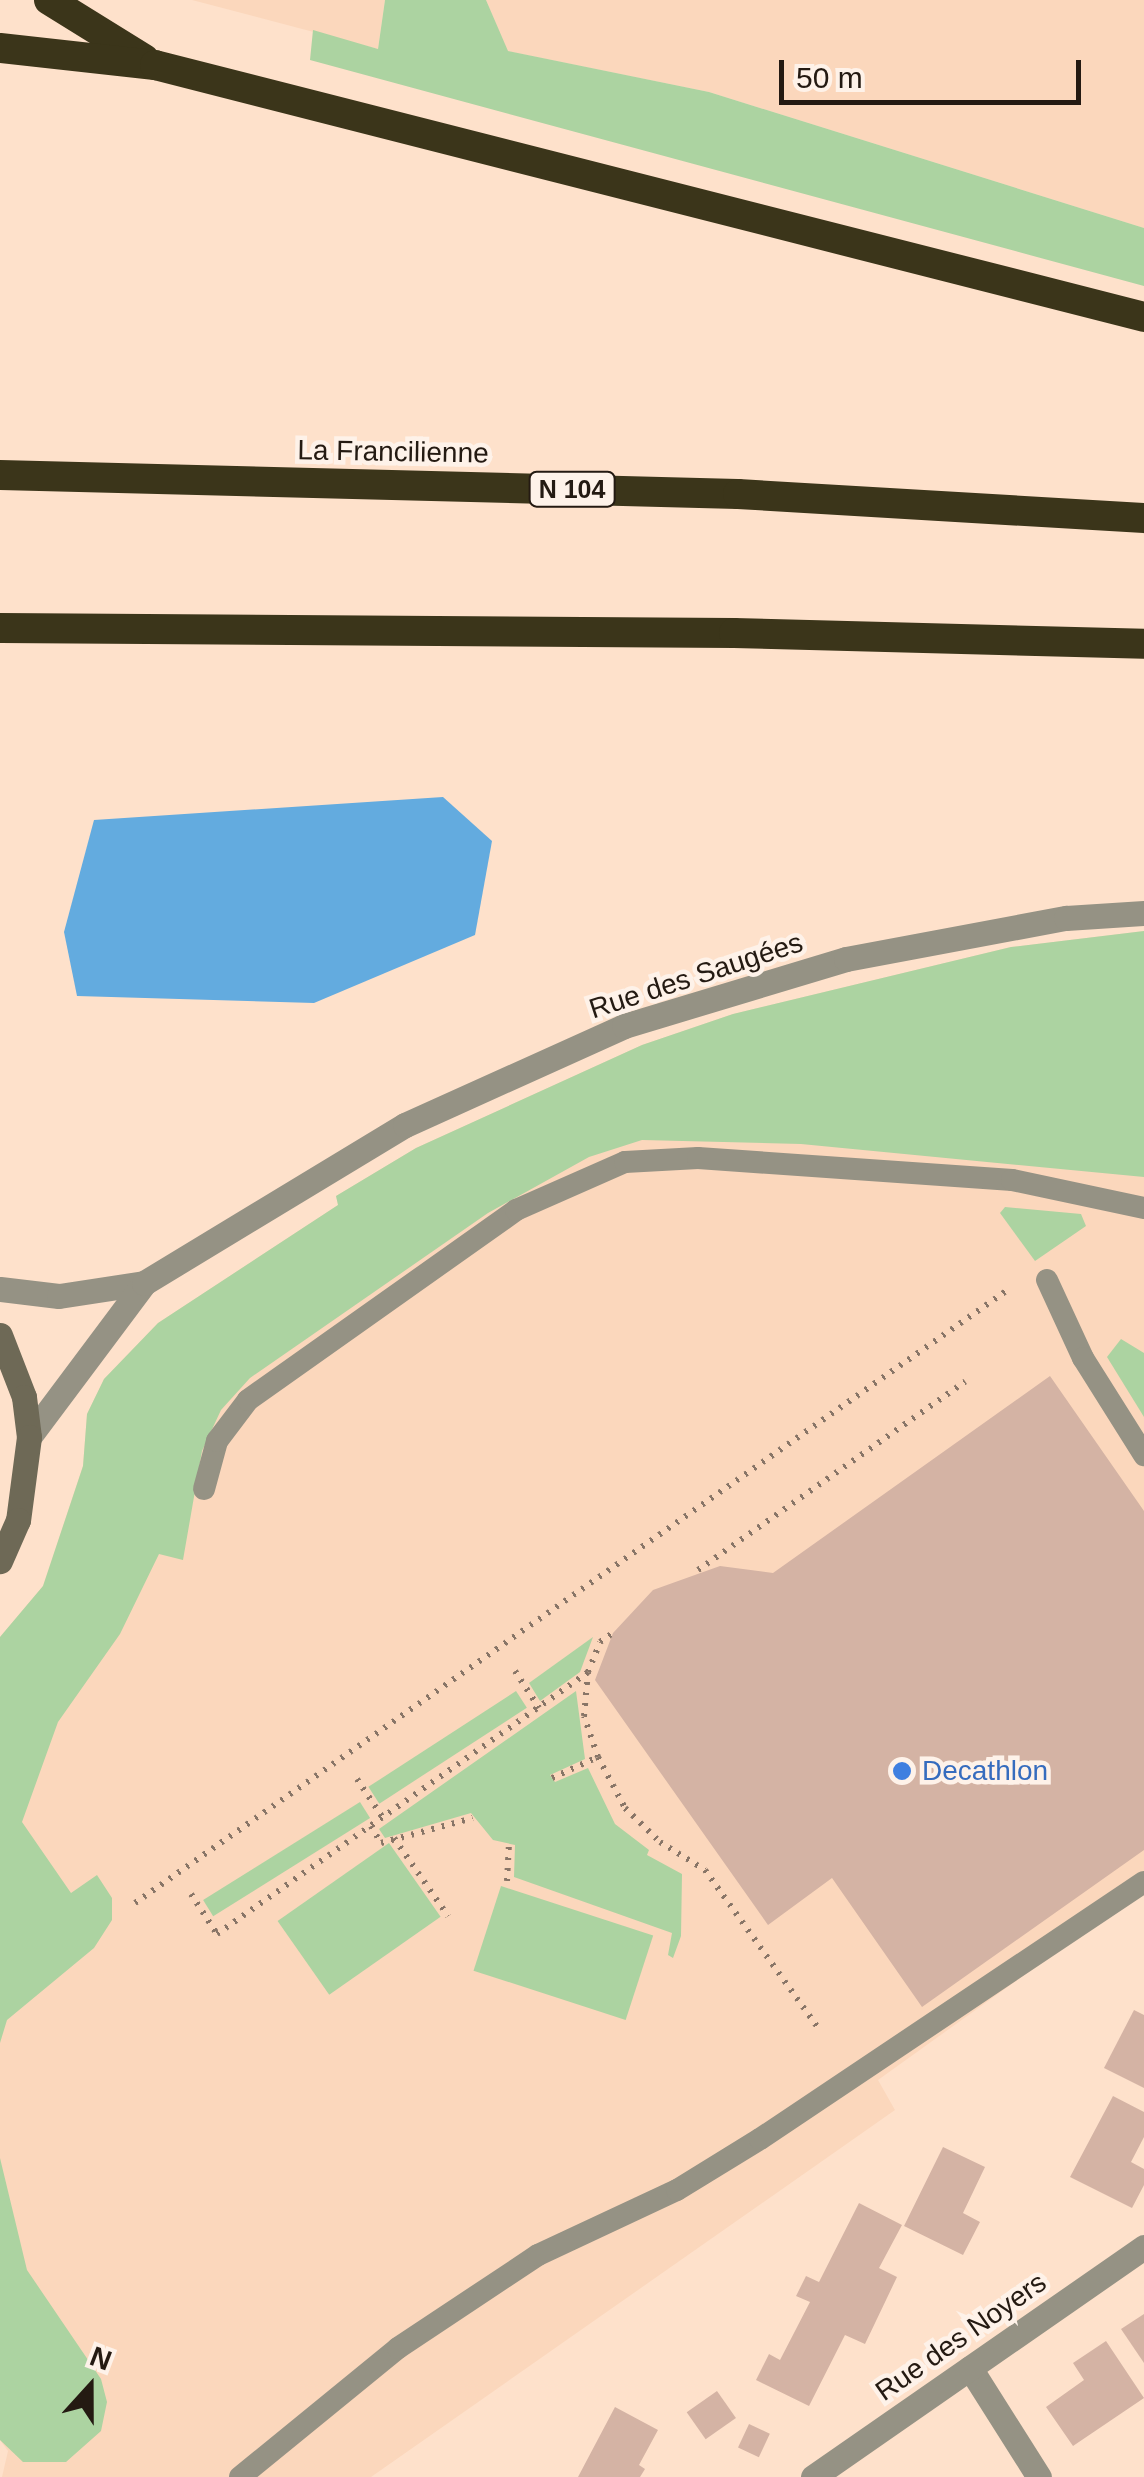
<!DOCTYPE html>
<meta charset="utf-8">
<style>
body{margin:0}
#map{position:relative;width:1144px;height:2477px;overflow:hidden;background:#fee1cb;font-family:Arial,sans-serif}
div>[style]{position:absolute}
[style*='--x']{left:calc(var(--x)*1px);top:calc(var(--y)*1px);width:calc(var(--w)*1px);rotate:calc(var(--a)*1deg)}
.built>*{inset:0;background:#fbd7bc}
.green>*{inset:0;background:#acd3a1;transform-origin:0 0}
.water>*{inset:0;background:#63abdf}
.building>*{inset:0;background:#d4b3a4;transform-origin:0 0}
.path>*{height:6px;margin-top:-3px;transform-origin:0;background:repeating-linear-gradient(90deg,#887567 0 2.5px,transparent 0 10.5px)}
.lane>*{height:22px;margin:-11px;padding:0 11px;transform-origin:11px;border-radius:11px;background:#959284}
.street>*{height:25px;margin:-12.5px;padding:0 12.5px;transform-origin:12.5px;border-radius:12.5px;background:#959284}
.secondary>*{height:25px;margin:-12.5px;padding:0 12.5px;transform-origin:12.5px;border-radius:12.5px;background:#6e6956}
.highway>*{height:30px;margin:-15px;padding:0 15px;transform-origin:15px;border-radius:15px;background:#3b351a}
.dots>*{width:28px;height:28px;translate:-50% -50%;box-sizing:border-box;border:5px solid #fef2e9;border-radius:50%}
span{translate:-50% -50%;white-space:nowrap;text-align:center;line-height:1.15;-webkit-text-stroke:9px #fef2e9;paint-order:stroke}
.shield-label span{padding:2px 8px;background:#fef2e9;border:2px solid;border-radius:8px;-webkit-text-stroke-width:0}
.shield-label{font-size:25px;color:#241a12;font-weight:700}
.street-label{font-size:28px;color:#241a12}
.shop-label{font-size:28px;color:#366cbe}
.left{translate:0 -50%;text-align:left}
.north{position:absolute;left:40px;top:2337px;width:100px;height:100px;-webkit-text-stroke:8px #fef2e9;paint-order:stroke;rotate:21deg;font-size:28px;font-weight:700;line-height:40px;text-align:center;color:#241a12}
.north::after{content:'';display:block;margin:auto;width:35px;height:45px;background:#241a12;clip-path:polygon(50% 0,100% 100%,50% 72%,0 100%)}
.scale{position:absolute;left:779px;top:60px;width:302px;height:45px;box-sizing:border-box;border:5px solid #241a12;border-top:0;padding-left:12px;font-size:30px;line-height:35px;white-space:nowrap;color:#241a12;-webkit-text-stroke:8px #fef2e9;paint-order:stroke}
</style>
<div id="map">
<div class="built">
<i style="clip-path:polygon(192px 0,385px 0,378px 49px)"></i>
<i style="clip-path:polygon(486px 0,1144px 0,1144px 228px,709px 92px,507px 51px)"></i>
<i style="clip-path:polygon(1144px 931px,1144px 1889px,878px 2080px,895px 2110px,371px 2477px,2px 2477px,8px 2451px,0 2440px,0 1637px,43px 1586px,83px 1466px,87px 1414px,104px 1379px,158px 1323px,338px 1205px,336px 1196px,416px 1148px,642px 1045px,733px 1014px,1011px 947px)"></i>
</div>
<div class="green">
<i style="clip-path:polygon(385px 0,486px 0,508px 51px,709px 92px,1144px 228px,1144px 286px,310px 60px,313px 30px,378px 49px)"></i>
<i style="clip-path:polygon(1144px 931px,1144px 1177px,801px 1144px,642px 1140px,589px 1157px,488px 1213px,250px 1378px,221px 1410px,202px 1451px,183px 1560px,159px 1554px,120px 1634px,58px 1722px,22px 1822px,71px 1893px,97px 1875px,112px 1898px,112px 1920px,94px 1948px,7px 2020px,0 2043px,0 1637px,43px 1586px,83px 1466px,87px 1414px,104px 1379px,158px 1323px,338px 1205px,336px 1196px,416px 1148px,642px 1045px,733px 1014px,1011px 947px)"></i>
<i style="clip-path:polygon(1005px 1207px,1081px 1214px,1086px 1226px,1035px 1261px,1000px 1213px)"></i>
<i style="clip-path:polygon(1121px 1339px,1144px 1353px,1144px 1417px,1107px 1357px)"></i>
<i style="clip-path:polygon(593px 1637px,580px 1672px,540px 1701px,529px 1683px)"></i>
<i style="left:516px;top:1691px;width:20px;height:176px;rotate:57deg"></i>
<i style="clip-path:polygon(576px 1691px,585px 1759px,550px 1775px,555px 1782px,588px 1768px,615px 1824px,649px 1850px,647px 1855px,682px 1874px,681px 1936px,673px 1958px,668px 1955px,672px 1933px,514px 1877px,515px 1845px,493px 1840px,471px 1813px,385px 1838px,379px 1829px)"></i>
<i style="left:360px;top:1802px;width:19px;height:185px;rotate:58deg"></i>
<i style="left:389px;top:1843px;width:90px;height:136px;rotate:55deg"></i>
<i style="left:501px;top:1886px;width:160px;height:89px;rotate:18deg"></i>
<i style="clip-path:polygon(0 2158px,27px 2270px,101px 2379px,107px 2402px,101px 2431px,66px 2462px,23px 2462px,0 2440px)"></i>
</div>
<div class="water">
<i style="clip-path:polygon(443px 797px,492px 841px,475px 935px,314px 1003px,77px 996px,64px 932px,94px 820px)"></i>
</div>
<div class="building">
<i style="clip-path:polygon(1050px 1376px,1144px 1511px,1144px 1850px,922px 2007px,832px 1878px,768px 1925px,595px 1680px,613px 1633px,653px 1590px,720px 1566px,773px 1573px)"></i>
<i style="clip-path:polygon(1134px 2010px,1144px 2015px,1144px 2088px,1104px 2068px)"></i>
<i style="clip-path:polygon(1113px 2096px,1144px 2112px,1144px 2137px,1131px 2162px,1144px 2169px,1144px 2185px,1132px 2208px,1070px 2177px)"></i>
<i style="clip-path:polygon(943px 2147px,985px 2167px,963px 2213px,980px 2222px,963px 2255px,904px 2226px)"></i>
<i style="clip-path:polygon(859px 2203px,902px 2225px,879px 2268px,897px 2277px,865px 2344px,845px 2335px,809px 2406px,756px 2380px,769px 2354px,780px 2360px,810px 2302px,796px 2296px,806px 2276px,819px 2282px)"></i>
<i style="clip-path:polygon(1144px 2314px,1144px 2363px,1121px 2329px)"></i>
<i style="clip-path:polygon(1106px 2341px,1144px 2398px,1073px 2446px,1046px 2407px,1084px 2380px,1073px 2363px)"></i>
<i style="left:717px;top:2391px;width:33px;height:37px;rotate:55deg"></i>
<i style="clip-path:polygon(615px 2407px,658px 2430px,639px 2465px,645px 2469px,640px 2477px,578px 2477px)"></i>
<i style="left:749px;top:2424px;width:23px;height:26px;rotate:25deg"></i>
</div>
<div class="path">
<i style="--x:698;--y:1570;--w:327;--a:-35.2"></i>
<i style="--x:515;--y:1671;--w:44;--a:57"></i>
<i style="--x:598;--y:1757;--w:58;--a:62.1"></i>
<i style="--x:625;--y:1808;--w:49;--a:44.2"></i>
<i style="--x:660;--y:1842;--w:53;--a:31.9"></i>
<i style="--x:705;--y:1870;--w:196;--a:54.4"></i>
<i style="--x:552;--y:1778;--w:51;--a:-24.5"></i>
<i style="--x:598;--y:1757;--w:43;--a:-108.9"></i>
<i style="--x:584;--y:1716;--w:44;--a:-84.8"></i>
<i style="--x:588;--y:1672;--w:32;--a:-68"></i>
<i style="--x:600;--y:1642;--w:16;--a:-35"></i>
<i style="--x:357;--y:1779;--w:47;--a:56.3"></i>
<i style="--x:371;--y:1826;--w:20;--a:60"></i>
<i style="--x:381;--y:1843;--w:95;--a:-15.2"></i>
<i style="--x:394;--y:1838;--w:95;--a:55.3"></i>
<i style="--x:507;--y:1881;--w:36;--a:-87"></i>
<i style="--x:191;--y:1894;--w:48;--a:57"></i>
<i style="--x:217;--y:1934;--w:454;--a:-35.2"></i>
<i style="--x:135;--y:1903;--w:1068;--a:-35.09"></i>
</div>
<div class="lane">
<i style="--x:1047;--y:1280;--w:86;--a:65.2"></i>
<i style="--x:1083;--y:1358;--w:115;--a:57.8"></i>
<i style="--x:204;--y:1489;--w:50;--a:-74.8"></i>
<i style="--x:217;--y:1441;--w:51;--a:-52.9"></i>
<i style="--x:248;--y:1400;--w:329;--a:-35.3"></i>
<i style="--x:516;--y:1210;--w:119;--a:-23.8"></i>
<i style="--x:625;--y:1162;--w:73;--a:-3.1"></i>
<i style="--x:698;--y:1158;--w:315;--a:4"></i>
<i style="--x:1012;--y:1180;--w:135;--a:12"></i>
<i style="--x:240;--y:2477;--w:204;--a:-39.2"></i>
<i style="--x:398;--y:2348;--w:168;--a:-33.6"></i>
<i style="--x:538;--y:2255;--w:153;--a:-25.1"></i>
<i style="--x:677;--y:2190;--w:97;--a:-31.6"></i>
<i style="--x:760;--y:2139;--w:462;--a:-33.8"></i>
</div>
<div class="street">
<i style="--x:0;--y:1289;--w:59;--a:6.8"></i>
<i style="--x:59;--y:1296;--w:86;--a:-8.7"></i>
<i style="--x:29;--y:1437;--w:192;--a:-53.2"></i>
<i style="--x:144;--y:1283;--w:305;--a:-31.2"></i>
<i style="--x:405;--y:1125;--w:240;--a:-24.3"></i>
<i style="--x:624;--y:1026;--w:232;--a:-16.8"></i>
<i style="--x:846;--y:959;--w:224;--a:-10.6"></i>
<i style="--x:1066;--y:918;--w:78;--a:-3.7"></i>
<i style="--x:970;--y:2368;--w:129;--a:57.7"></i>
<i style="--x:813;--y:2477;--w:403;--a:-34.8"></i>
</div>
<div class="secondary">
<i style="--x:0;--y:1335;--w:66;--a:68.8"></i>
<i style="--x:24;--y:1397;--w:40;--a:82.9"></i>
<i style="--x:29;--y:1437;--w:84;--a:97.5"></i>
<i style="--x:18;--y:1520;--w:45;--a:113.7"></i>
</div>
<div class="highway">
<i style="--x:49;--y:0;--w:112;--a:31.8"></i>
<i style="--x:0;--y:48;--w:156;--a:6.3"></i>
<i style="--x:155;--y:65;--w:1021;--a:14.29"></i>
<i style="--x:0;--y:475;--w:738;--a:1.47"></i>
<i style="--x:738;--y:494;--w:407;--a:3.4"></i>
<i style="--x:0;--y:628;--w:734;--a:0.39"></i>
<i style="--x:734;--y:633;--w:410;--a:1.5"></i>
</div>
<div class="dots">
<i style="left:902px;top:1771px;background:#3f7fe0"></i>
</div>
<div class="shield-label">
<span style="left:572px;top:489px">N 104</span>
</div>
<div class="street-label">
<span style="left:393px;top:452px;rotate:1deg">La Francilienne</span>
<span style="left:696px;top:976px;rotate:-18deg">Rue des Saugées</span>
<span style="left:961px;top:2337px;rotate:-35deg">Rue des Noyers</span>
</div>
<div class="shop-label">
<span class="left" style="left:922px;top:1771px">Decathlon</span>
</div>
<div class="north">N</div>
<div class="scale">50 m</div>
</div>
